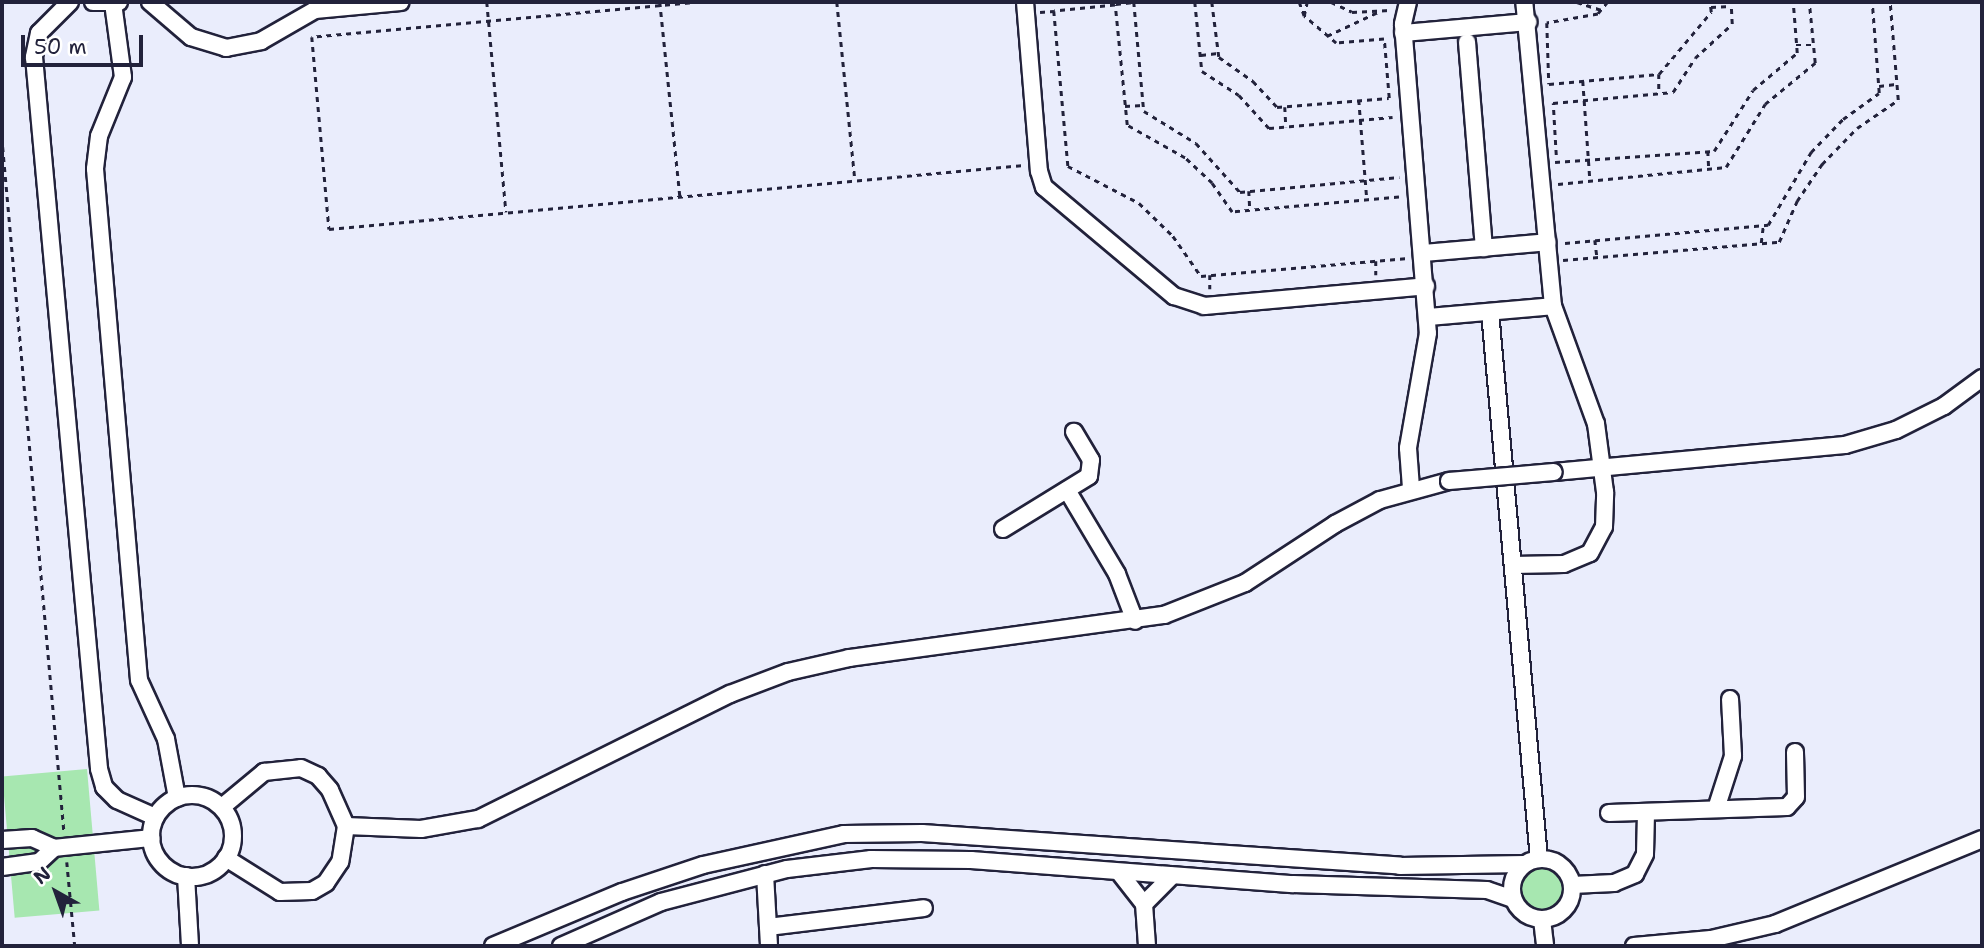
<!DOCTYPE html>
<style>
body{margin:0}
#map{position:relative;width:1984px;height:948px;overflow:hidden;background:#eaedfc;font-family:"Shantell Sans",sans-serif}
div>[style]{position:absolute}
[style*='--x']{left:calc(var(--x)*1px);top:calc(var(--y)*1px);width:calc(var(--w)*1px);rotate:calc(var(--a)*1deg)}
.green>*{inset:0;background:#a7e7b0;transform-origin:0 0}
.round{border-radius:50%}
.path>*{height:2.5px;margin-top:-1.25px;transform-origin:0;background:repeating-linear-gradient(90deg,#22223b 0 5px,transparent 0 10px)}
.roads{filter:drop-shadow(2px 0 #22223b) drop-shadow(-2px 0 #22223b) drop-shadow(0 2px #22223b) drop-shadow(0 -2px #22223b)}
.minor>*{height:16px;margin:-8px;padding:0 8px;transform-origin:8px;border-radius:8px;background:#fff}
.minor>.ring{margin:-8px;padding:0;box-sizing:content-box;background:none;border:16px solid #fff;border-radius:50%}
.bridges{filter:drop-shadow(2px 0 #22223b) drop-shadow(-2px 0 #22223b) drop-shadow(0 2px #22223b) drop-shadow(0 -2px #22223b)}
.minor-bridge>*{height:16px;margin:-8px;padding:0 8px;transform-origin:8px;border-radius:8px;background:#fff}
span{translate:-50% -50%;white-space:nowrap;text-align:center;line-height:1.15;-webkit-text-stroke:5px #fff;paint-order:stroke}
.frame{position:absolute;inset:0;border:4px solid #22223b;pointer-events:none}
.north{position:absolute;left:21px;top:857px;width:70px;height:70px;-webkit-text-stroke:5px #fff;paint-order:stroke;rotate:320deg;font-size:19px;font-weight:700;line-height:28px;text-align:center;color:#22223b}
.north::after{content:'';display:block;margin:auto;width:24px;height:32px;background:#22223b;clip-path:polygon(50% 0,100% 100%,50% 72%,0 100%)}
.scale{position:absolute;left:21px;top:35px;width:122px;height:32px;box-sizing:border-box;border:4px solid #22223b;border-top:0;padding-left:9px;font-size:21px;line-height:24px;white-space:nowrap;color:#22223b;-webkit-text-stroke:5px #fff;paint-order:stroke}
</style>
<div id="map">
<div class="green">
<i style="left:87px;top:769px;width:142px;height:85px;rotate:85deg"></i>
<i class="round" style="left:1516px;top:862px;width:48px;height:48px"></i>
</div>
<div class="path">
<i style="--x:487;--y:2;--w:211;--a:84.8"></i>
<i style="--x:660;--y:2;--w:195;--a:84.1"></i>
<i style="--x:700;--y:2;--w:390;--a:174.8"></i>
<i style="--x:312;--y:37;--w:193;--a:84.9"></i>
<i style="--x:329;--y:229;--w:698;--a:-5.26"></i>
<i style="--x:837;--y:2;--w:179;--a:84.2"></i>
<i style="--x:1140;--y:2;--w:6;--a:180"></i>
<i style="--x:1134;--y:2;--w:109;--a:84.8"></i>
<i style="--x:1144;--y:111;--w:61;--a:31.6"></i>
<i style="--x:1196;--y:143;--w:66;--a:48.1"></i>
<i style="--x:1240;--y:192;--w:160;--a:-5.4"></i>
<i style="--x:1195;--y:2;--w:69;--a:84.2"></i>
<i style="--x:1202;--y:71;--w:44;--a:33"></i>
<i style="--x:1239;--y:95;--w:45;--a:47.7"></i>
<i style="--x:1269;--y:128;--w:124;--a:-5.1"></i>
<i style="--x:1212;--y:2;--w:55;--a:82.7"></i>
<i style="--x:1219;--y:57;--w:42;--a:35.2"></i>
<i style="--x:1253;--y:81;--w:35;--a:47"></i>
<i style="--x:1277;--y:107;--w:112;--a:-4.6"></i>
<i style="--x:1389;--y:98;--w:59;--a:-94.8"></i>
<i style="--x:1384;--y:39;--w:48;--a:175.2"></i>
<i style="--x:1336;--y:43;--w:42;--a:-139.8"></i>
<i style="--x:1304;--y:16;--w:15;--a:-110"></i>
<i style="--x:1331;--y:2;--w:23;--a:25"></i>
<i style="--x:1352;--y:12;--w:38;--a:-3"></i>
<i style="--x:1577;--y:2;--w:25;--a:18"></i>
<i style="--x:1608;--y:2;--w:16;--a:130"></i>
<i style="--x:1598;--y:14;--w:52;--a:170"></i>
<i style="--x:1547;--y:23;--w:61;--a:88.1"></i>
<i style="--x:1549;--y:84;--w:110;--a:-5.2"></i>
<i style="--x:1659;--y:74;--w:81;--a:-50"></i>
<i style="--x:1711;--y:12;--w:10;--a:-96"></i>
<i style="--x:1116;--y:4;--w:18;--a:-6"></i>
<i style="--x:1711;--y:7;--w:20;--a:-3"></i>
<i style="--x:1040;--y:12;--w:14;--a:-4"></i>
<i style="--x:1304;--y:16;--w:14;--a:-78"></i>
<i style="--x:1327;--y:36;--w:56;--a:-25.2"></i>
<i style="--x:1796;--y:45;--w:17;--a:0"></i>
<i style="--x:1201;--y:55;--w:17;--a:-7"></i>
<i style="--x:1659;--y:74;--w:18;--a:90"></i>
<i style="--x:1583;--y:81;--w:98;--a:85.9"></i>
<i style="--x:1879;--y:86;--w:17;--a:-7"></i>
<i style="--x:1359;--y:100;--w:100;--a:85.4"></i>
<i style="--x:1125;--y:106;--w:18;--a:-3"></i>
<i style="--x:1285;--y:107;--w:20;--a:87"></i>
<i style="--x:2;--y:137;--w:697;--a:84.89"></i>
<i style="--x:1708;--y:151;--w:18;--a:87"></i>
<i style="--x:1556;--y:155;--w:52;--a:-93.3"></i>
<i style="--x:1553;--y:103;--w:121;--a:-5.2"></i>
<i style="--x:1673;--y:92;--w:40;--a:-57.1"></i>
<i style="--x:1695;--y:58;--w:50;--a:-42.6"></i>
<i style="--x:1732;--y:24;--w:22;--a:-93"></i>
<i style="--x:1555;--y:162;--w:159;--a:-4"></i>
<i style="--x:1714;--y:151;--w:72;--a:-57.4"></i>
<i style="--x:1753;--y:90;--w:57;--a:-40.1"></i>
<i style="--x:1797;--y:53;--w:51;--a:-94.5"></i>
<i style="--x:1558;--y:184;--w:169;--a:-5.8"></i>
<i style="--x:1726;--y:167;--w:74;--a:-58.2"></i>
<i style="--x:1765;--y:104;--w:65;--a:-39.4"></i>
<i style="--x:1815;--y:63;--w:61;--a:-95.6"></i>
<i style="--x:1249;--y:191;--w:18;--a:87"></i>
<i style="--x:1399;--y:197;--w:168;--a:174.9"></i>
<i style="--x:1232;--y:212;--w:35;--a:-125"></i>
<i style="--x:1212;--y:183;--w:37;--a:-137"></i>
<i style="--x:1185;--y:158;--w:67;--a:-150.4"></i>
<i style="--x:1127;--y:125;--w:121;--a:-95.7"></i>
<i style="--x:1115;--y:5;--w:61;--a:174.4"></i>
<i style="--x:1054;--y:11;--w:156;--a:84.8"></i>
<i style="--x:1068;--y:166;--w:80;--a:27.5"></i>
<i style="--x:1139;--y:203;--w:47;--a:44.1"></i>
<i style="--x:1173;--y:236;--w:49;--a:55"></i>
<i style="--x:1201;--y:276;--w:205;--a:-5"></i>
<i style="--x:1595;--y:240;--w:17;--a:83"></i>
<i style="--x:1565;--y:243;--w:204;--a:-5.1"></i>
<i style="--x:1768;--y:225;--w:85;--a:-59.5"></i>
<i style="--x:1811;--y:152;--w:46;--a:-45.9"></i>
<i style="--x:1843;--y:119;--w:44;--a:-35.8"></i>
<i style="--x:1879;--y:93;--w:91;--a:-94.4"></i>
<i style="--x:1761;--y:243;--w:17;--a:-83"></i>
<i style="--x:1563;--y:260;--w:217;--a:-4.8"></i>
<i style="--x:1779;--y:242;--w:45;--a:-66.3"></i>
<i style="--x:1797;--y:201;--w:45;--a:-56"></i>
<i style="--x:1822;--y:164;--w:50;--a:-45.8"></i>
<i style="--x:1857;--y:128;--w:50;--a:-34.3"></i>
<i style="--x:1898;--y:100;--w:98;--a:-94.7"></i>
<i style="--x:1376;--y:261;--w:14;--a:90"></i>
<i style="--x:1210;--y:275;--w:14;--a:90"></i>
<i style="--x:67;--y:862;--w:84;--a:84.6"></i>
</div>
<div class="roads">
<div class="minor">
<i style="--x:70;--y:2;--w:44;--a:135"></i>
<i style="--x:39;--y:33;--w:25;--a:102"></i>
<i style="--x:34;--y:57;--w:715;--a:84.78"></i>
<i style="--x:99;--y:769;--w:19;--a:74"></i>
<i style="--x:104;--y:787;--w:18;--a:45"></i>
<i style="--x:117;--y:800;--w:42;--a:24.1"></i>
<i style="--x:93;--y:2;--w:26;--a:0"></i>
<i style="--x:150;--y:2;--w:54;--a:40.5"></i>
<i style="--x:191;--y:37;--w:37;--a:17"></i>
<i style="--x:226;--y:48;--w:36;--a:-11"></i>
<i style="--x:261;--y:41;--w:62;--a:-29.9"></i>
<i style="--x:315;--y:10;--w:86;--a:-5.3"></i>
<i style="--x:1025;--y:2;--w:170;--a:85.3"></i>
<i style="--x:1039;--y:171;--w:17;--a:73"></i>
<i style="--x:1044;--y:187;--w:170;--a:40"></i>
<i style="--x:1174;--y:296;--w:32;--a:18"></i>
<i style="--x:1204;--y:306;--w:223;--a:-5.1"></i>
<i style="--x:1408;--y:2;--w:23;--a:103"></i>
<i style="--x:1403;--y:24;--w:310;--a:85.4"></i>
<i style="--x:1428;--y:333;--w:117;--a:99.9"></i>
<i style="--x:1408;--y:448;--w:40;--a:85.7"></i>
<i style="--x:113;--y:3;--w:75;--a:82.3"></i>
<i style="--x:123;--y:77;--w:64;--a:112.1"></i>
<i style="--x:99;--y:136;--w:33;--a:97"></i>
<i style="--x:95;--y:169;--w:513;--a:85.08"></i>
<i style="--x:139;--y:680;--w:65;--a:65.4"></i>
<i style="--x:166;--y:739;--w:60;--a:79.4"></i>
<i style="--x:1403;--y:33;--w:126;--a:-5"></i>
<i style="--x:1467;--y:42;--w:207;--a:85.3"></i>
<i style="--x:1423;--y:253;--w:125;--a:-5"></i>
<i style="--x:1490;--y:312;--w:549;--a:84.88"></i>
<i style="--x:1428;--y:317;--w:125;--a:-5"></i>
<i style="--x:1554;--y:472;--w:292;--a:-5.3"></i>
<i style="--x:1845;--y:445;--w:53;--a:-16.4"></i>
<i style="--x:1896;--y:430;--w:54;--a:-26.6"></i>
<i style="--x:1944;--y:406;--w:47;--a:-36.4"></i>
<i style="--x:1067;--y:490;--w:98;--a:59.2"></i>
<i style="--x:1117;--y:574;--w:50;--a:69"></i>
<i style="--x:1003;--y:529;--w:101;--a:-31.6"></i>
<i style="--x:1089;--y:476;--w:16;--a:-83"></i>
<i style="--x:1091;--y:460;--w:33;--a:-121"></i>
<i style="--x:1513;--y:565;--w:51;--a:-1.1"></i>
<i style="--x:1564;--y:564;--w:28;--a:-23"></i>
<i style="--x:1590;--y:553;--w:30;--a:-62"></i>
<i style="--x:1604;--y:527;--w:35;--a:-88"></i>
<i style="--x:1605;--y:492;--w:69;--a:-97.5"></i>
<i style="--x:1596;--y:424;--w:126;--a:-110"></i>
<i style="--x:1553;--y:306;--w:305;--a:-95.4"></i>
<i class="ring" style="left:151px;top:795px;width:66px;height:66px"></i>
<i style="--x:222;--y:807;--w:55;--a:-39.8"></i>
<i style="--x:264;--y:772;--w:37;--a:-6"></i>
<i style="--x:301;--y:768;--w:19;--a:25"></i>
<i style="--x:318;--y:776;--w:18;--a:49"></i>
<i style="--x:330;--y:790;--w:39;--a:66"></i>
<i style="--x:346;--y:826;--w:36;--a:99"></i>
<i style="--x:340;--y:862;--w:25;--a:124"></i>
<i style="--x:326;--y:883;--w:16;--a:150"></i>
<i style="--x:312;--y:891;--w:32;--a:178"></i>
<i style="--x:280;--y:892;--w:64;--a:-147.8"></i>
<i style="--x:1716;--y:809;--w:56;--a:-72.2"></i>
<i style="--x:1733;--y:756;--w:57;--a:-93"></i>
<i style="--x:1609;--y:813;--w:178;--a:-1.9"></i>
<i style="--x:1787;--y:807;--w:13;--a:-48"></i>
<i style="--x:1796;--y:797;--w:45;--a:-91.3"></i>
<i style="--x:346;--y:826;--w:75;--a:2.3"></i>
<i style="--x:421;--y:829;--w:58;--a:-10"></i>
<i style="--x:478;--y:819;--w:281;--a:-26.4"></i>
<i style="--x:730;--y:694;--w:62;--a:-20.8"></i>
<i style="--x:788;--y:672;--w:63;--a:-12.9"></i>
<i style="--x:849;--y:658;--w:318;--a:-7.8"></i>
<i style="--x:1164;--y:615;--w:87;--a:-21.6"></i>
<i style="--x:1245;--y:583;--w:108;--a:-33.2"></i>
<i style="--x:1335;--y:524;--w:51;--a:-28.1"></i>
<i style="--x:1380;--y:500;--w:72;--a:-15.4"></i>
<i style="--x:2;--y:840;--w:30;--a:-4"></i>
<i style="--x:32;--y:838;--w:24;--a:24"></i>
<i class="ring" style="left:1512px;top:859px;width:44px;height:44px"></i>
<i style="--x:2;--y:867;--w:37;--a:-8"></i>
<i style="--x:39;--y:862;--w:21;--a:-43"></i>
<i style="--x:54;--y:848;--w:98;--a:-5.9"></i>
<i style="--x:1119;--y:872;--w:41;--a:52"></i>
<i style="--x:1144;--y:904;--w:42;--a:85.9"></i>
<i style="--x:765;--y:874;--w:72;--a:86.8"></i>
<i style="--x:186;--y:876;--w:70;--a:86.7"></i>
<i style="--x:1572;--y:885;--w:42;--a:-2.7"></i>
<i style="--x:1614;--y:883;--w:23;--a:-23"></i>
<i style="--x:1635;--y:874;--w:22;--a:-63"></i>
<i style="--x:1645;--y:854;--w:42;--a:-88.6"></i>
<i style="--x:1144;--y:904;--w:40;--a:-45"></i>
<i style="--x:1542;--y:920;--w:26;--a:83"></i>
<i style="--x:768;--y:927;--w:157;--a:-6.9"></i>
<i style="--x:493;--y:946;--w:140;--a:-22.7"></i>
<i style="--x:622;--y:892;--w:85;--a:-18.4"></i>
<i style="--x:703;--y:865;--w:144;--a:-12.4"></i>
<i style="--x:844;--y:834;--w:78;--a:-0.7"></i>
<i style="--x:922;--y:833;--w:479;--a:3.9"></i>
<i style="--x:1400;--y:866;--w:125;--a:-0.9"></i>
<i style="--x:561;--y:946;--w:109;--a:-23.7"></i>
<i style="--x:661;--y:902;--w:130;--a:-14.7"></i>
<i style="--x:787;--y:869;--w:85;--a:-6.8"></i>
<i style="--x:871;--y:859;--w:100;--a:0.6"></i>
<i style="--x:971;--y:860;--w:323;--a:4.3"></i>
<i style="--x:1293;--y:884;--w:194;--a:1.8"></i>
<i style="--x:1487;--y:890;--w:28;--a:19"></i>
<i style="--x:1634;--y:946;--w:77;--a:-5.2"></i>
<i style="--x:1711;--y:939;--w:66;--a:-13.2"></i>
<i style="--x:1775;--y:924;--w:224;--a:-22.3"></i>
</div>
</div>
<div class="bridges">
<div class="minor-bridge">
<i style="--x:1449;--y:481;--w:105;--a:-4.9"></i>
</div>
</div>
<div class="frame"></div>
<div class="north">N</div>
<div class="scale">50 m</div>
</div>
